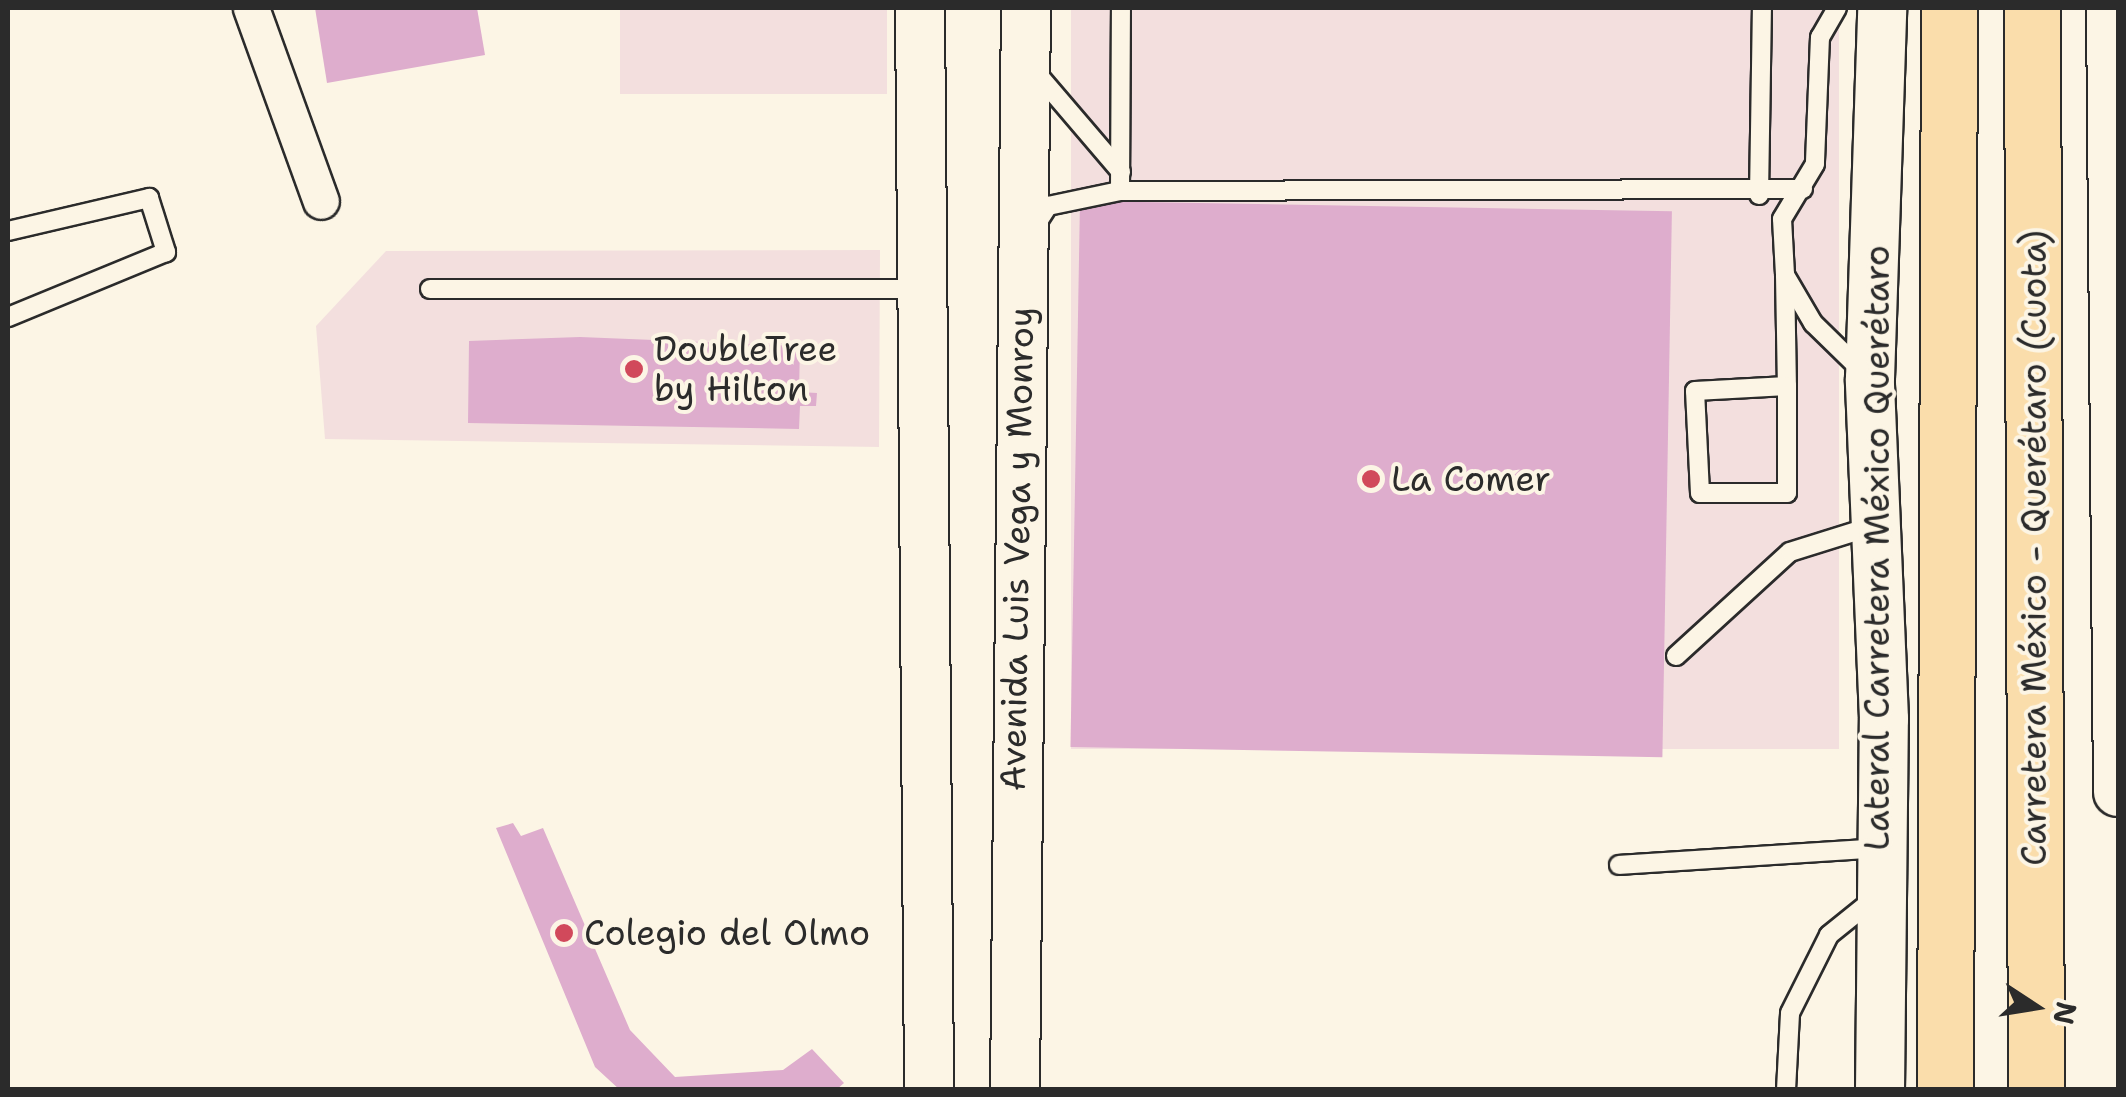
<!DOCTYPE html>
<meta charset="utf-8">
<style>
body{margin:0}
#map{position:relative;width:2126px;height:1097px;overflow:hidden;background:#fcf5e5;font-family:"Shantell Sans",sans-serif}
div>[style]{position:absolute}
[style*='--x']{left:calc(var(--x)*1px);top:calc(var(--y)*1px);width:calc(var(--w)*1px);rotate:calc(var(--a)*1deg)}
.built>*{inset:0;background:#f3dfde;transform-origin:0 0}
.building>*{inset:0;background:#deadcd;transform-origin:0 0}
.roads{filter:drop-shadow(2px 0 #2b2b2b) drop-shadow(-2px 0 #2b2b2b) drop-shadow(0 2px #2b2b2b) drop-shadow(0 -2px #2b2b2b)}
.lane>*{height:18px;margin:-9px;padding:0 9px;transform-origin:9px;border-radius:9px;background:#fcf5e5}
.street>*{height:35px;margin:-17.5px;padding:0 17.5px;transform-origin:17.5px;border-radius:17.5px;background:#fcf5e5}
.secondary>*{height:48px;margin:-24px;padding:0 24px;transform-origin:24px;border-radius:24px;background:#fcf5e5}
.highway>*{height:55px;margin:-27.5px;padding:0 27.5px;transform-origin:27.5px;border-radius:27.5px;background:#faddab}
.dots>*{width:28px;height:28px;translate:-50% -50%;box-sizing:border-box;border:5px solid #fcf5e5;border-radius:50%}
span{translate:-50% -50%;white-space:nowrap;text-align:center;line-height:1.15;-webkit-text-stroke:8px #fcf5e5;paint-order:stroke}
.poi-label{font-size:35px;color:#2b2b2b}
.left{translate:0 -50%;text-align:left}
.street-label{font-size:35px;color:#2b2b2b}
.frame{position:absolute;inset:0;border:10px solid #2b2b2b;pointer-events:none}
.north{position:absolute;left:1986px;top:957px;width:100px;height:100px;-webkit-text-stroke:8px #fcf5e5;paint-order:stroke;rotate:102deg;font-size:28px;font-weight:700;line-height:40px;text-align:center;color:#2b2b2b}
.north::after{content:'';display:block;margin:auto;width:35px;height:45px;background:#2b2b2b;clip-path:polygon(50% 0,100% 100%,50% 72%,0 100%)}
</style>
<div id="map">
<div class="built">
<i style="left:620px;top:8px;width:267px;height:86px"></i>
<i style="left:1071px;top:8px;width:768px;height:741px"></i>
<i style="clip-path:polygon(880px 250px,879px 447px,325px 439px,316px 326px,386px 251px)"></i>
</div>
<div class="building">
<i style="clip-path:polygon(315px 8px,477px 8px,485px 55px,327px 83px)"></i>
<i style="left:1080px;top:201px;width:592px;height:546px;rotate:1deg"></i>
<i style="clip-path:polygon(580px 337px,800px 346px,799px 392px,817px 393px,816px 406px,800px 406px,799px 429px,468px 423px,469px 341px)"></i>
<i style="clip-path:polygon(513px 823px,521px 836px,543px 828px,630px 1030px,675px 1077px,783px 1070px,812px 1049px,844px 1083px,836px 1090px,620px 1090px,595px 1067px,496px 828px)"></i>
</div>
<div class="roads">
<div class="lane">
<i style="--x:1837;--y:8;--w:34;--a:120"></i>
<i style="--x:1820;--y:37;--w:127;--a:92.3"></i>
<i style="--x:1815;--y:164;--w:64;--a:121"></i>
<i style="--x:1782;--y:219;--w:56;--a:86.9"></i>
<i style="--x:1785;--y:275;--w:56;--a:59.7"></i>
<i style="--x:1813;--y:323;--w:71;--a:44.4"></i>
<i style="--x:1034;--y:70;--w:134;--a:49.5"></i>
<i style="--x:1120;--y:191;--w:183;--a:-89.7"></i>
<i style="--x:1759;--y:195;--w:187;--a:-89.1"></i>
<i style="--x:1035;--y:226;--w:24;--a:-57"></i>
<i style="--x:1048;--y:206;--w:74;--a:-11.8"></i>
<i style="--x:1120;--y:191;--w:683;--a:-0.17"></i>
<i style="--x:8;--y:231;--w:145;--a:-13.2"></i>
<i style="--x:149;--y:198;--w:57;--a:72.5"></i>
<i style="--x:166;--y:252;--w:171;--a:157.6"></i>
<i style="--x:1785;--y:275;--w:111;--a:89"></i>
<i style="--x:1787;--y:386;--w:107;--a:90"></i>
<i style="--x:1787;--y:493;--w:87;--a:180"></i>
<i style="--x:1700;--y:493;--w:102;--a:-92.8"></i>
<i style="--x:1695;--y:391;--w:92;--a:-3.1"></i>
<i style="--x:430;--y:289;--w:490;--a:0"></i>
<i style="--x:1676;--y:656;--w:154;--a:-42.4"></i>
<i style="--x:1790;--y:552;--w:90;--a:-17.4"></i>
<i style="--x:1619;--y:865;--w:262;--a:-3.7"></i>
<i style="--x:1786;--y:1090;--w:77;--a:-87"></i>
<i style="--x:1790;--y:1013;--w:87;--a:-63.4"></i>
<i style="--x:1829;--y:935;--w:59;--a:-38.8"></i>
</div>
<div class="street">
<i style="--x:251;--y:8;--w:205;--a:70.1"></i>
</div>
<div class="secondary">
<i style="--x:920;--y:8;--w:1082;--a:89.52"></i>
<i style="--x:2111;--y:8;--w:784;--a:89.49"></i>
<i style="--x:1015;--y:1090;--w:1082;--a:-89.42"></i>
<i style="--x:1880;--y:1090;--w:371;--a:-89.4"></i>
<i style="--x:1884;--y:719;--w:340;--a:-92.4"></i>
<i style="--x:1870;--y:379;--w:371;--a:-88.1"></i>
</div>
<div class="highway">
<i style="--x:2032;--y:8;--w:1082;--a:89.79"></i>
<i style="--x:1945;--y:1090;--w:1082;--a:-89.79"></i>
</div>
</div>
<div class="dots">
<i style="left:634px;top:369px;background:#d1495b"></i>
<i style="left:1371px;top:479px;background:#d1495b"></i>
<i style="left:564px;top:933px;background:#d1495b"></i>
</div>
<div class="poi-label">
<span class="left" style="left:654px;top:369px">DoubleTree<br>by Hilton</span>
<span class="left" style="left:1391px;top:479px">La Comer</span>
<span class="left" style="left:584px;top:933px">Colegio del Olmo</span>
</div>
<div class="street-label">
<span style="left:1877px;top:548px;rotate:-90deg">Lateral Carretera México Querétaro</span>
<span style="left:2034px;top:548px;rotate:-90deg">Carretera México - Querétaro (Cuota)</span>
<span style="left:1017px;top:549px;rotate:-89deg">Avenida Luis Vega y Monroy</span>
</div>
<div class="frame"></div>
<div class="north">N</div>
</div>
